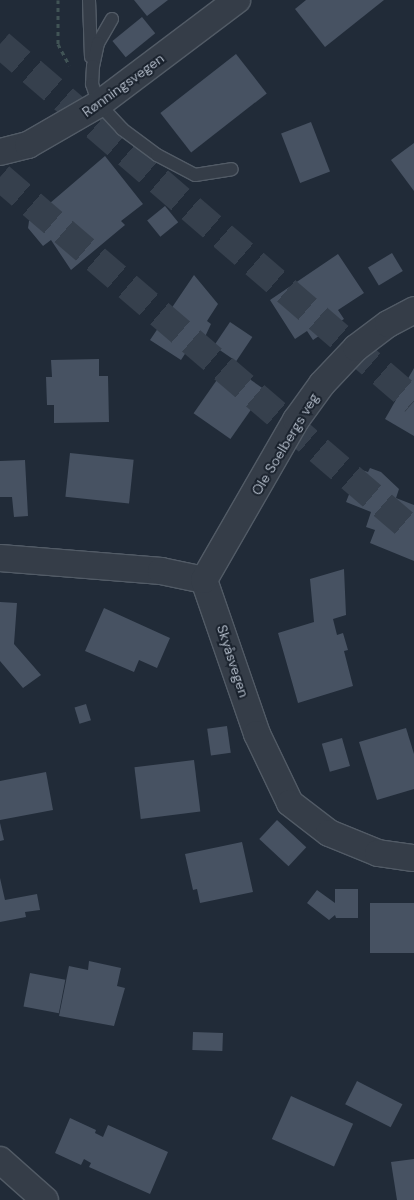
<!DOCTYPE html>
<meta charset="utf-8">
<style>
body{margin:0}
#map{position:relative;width:414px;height:1200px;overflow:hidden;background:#212b38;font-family:"DM Sans",sans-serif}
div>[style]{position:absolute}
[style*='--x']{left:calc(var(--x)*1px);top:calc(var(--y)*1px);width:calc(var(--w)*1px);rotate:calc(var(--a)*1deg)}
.building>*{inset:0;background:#475262;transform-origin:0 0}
.highway-tunnel>*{height:28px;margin-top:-14px;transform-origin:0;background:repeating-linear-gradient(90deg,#36404d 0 28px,transparent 0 42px)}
.path>*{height:3px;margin-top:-1.5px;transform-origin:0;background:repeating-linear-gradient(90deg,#415456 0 4px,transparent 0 8px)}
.roads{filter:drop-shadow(1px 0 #525b66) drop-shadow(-1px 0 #525b66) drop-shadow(0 1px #525b66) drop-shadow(0 -1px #525b66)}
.lane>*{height:12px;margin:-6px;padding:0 6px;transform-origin:6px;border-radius:6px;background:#353d48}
.street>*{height:26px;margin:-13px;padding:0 13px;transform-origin:13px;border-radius:13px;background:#353d48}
span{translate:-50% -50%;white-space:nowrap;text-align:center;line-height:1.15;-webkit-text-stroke:4px #1a222d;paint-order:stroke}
.street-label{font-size:14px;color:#afb8c5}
</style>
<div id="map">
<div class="building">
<i style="clip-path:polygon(134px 0,168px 0,147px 16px)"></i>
<i style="clip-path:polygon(306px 0,384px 0,325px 47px,295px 9px)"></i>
<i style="left:142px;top:17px;width:21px;height:38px;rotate:51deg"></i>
<i style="left:236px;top:54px;width:50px;height:96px;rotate:52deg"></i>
<i style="left:311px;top:122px;width:53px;height:32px;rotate:69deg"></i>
<i style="clip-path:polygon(414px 143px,414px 191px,391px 160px)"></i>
<i style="clip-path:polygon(105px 156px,143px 204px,121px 221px,125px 225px,71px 270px,51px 240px,43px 246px,28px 228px,29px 221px)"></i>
<i style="left:165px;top:206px;width:21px;height:23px;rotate:51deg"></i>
<i style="left:392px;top:253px;width:21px;height:28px;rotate:59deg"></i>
<i style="clip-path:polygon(338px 254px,364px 293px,338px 310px,344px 319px,313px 340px,307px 331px,295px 339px,270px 300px)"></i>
<i style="clip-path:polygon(194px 275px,218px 304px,207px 321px,211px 324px,203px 341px,196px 337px,181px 360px,150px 340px)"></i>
<i style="left:230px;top:322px;width:27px;height:29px;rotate:34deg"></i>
<i style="clip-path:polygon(99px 359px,99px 376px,108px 376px,109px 422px,54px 423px,54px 405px,47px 405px,46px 377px,52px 377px,51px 360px)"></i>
<i style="left:228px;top:364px;width:45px;height:60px;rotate:35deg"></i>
<i style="clip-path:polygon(414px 368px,414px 436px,385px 419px)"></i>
<i style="left:70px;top:453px;width:64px;height:44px;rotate:6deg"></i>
<i style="clip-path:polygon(25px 460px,28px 516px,14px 517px,12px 497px,0 497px,0 461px)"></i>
<i style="clip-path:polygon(370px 468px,381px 472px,399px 489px,396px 498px,414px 505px,414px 561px,370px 543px,375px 530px,366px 527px,371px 512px,346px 502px,359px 469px,368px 472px)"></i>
<i style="clip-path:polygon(344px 569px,346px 615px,333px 619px,337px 635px,343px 633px,348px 650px,344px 651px,353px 686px,298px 703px,278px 633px,314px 622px,310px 579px)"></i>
<i style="clip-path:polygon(0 602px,17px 603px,14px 644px,41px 675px,23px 688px,0 661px)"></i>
<i style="clip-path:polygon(104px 608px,170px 638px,157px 668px,139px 660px,134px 672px,85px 651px)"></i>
<i style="left:86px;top:704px;width:17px;height:12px;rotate:73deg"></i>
<i style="left:227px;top:726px;width:27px;height:20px;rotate:82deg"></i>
<i style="clip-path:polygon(406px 728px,414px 754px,414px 789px,377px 800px,359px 742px)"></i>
<i style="left:342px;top:738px;width:29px;height:21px;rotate:74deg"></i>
<i style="left:194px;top:760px;width:52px;height:60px;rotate:83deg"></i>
<i style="clip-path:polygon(46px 772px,53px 810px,0 820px,0 781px)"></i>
<i style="left:277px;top:820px;width:40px;height:26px;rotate:43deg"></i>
<i style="clip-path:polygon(0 823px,4px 840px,0 841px)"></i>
<i style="clip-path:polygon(242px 842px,253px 892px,200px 903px,197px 889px,193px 890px,185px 854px)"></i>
<i style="clip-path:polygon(0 878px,5px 900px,37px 894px,40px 910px,25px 912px,26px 917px,0 922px)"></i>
<i style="clip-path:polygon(335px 889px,358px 889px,358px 918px,336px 918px,335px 915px,329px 920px,307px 903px,317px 890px,335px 903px)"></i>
<i style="left:414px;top:903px;width:50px;height:44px;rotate:90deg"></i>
<i style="clip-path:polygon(89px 961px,121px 968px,117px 986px,125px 988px,114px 1026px,59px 1016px,69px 966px,88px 970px)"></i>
<i style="left:30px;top:973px;width:36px;height:34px;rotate:11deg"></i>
<i style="left:193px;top:1032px;width:30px;height:18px;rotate:2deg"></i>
<i style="left:357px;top:1081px;width:51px;height:26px;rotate:27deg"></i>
<i style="left:291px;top:1096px;width:68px;height:47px;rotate:24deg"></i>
<i style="clip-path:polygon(70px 1118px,96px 1130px,95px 1133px,103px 1137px,108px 1125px,168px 1152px,150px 1194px,89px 1167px,91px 1163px,84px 1159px,81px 1165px,55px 1153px)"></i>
<i style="clip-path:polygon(414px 1159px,414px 1200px,397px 1200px,391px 1162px)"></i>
</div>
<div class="highway-tunnel">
<i style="--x:0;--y:44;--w:547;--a:40.77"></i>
<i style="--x:0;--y:177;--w:545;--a:40.61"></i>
</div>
<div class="path">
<i style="--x:58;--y:0;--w:44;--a:90"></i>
<i style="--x:58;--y:44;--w:24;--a:62"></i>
</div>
<div class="roads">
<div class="lane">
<i style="--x:89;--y:0;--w:57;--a:88"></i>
<i style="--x:112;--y:19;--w:28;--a:120"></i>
<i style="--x:98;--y:43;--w:24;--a:102"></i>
<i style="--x:93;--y:66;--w:18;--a:93"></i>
<i style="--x:92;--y:84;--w:21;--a:71"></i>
<i style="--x:99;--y:104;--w:34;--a:47"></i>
<i style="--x:122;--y:129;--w:44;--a:36.6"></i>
<i style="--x:157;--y:155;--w:43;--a:27.8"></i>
<i style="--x:195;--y:175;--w:37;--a:-9"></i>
</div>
<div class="street">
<i style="--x:0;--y:152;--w:29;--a:-14"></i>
<i style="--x:28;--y:145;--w:82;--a:-30"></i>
<i style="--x:99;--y:104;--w:173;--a:-37"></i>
<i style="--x:0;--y:558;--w:162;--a:4.6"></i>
<i style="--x:161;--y:571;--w:44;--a:11.8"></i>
<i style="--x:204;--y:580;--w:163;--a:71"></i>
<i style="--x:257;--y:734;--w:76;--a:64.4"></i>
<i style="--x:290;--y:803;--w:49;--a:37.6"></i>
<i style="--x:329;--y:833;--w:53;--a:22.2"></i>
<i style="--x:378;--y:853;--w:36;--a:8"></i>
<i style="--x:204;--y:580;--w:185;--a:-60.1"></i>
<i style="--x:296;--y:420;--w:44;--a:-54.2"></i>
<i style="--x:322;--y:384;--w:50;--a:-46.6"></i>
<i style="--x:356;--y:348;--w:40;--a:-37"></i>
<i style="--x:388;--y:324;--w:30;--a:-28"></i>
<i style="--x:0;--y:1160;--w:60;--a:41.6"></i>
</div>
</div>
<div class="street-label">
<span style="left:123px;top:85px;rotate:-36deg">Rønningsvegen</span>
<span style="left:285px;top:444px;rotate:-59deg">Ole Soelbergs veg</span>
<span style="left:233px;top:661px;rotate:72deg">Skyåsvegen</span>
</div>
</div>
